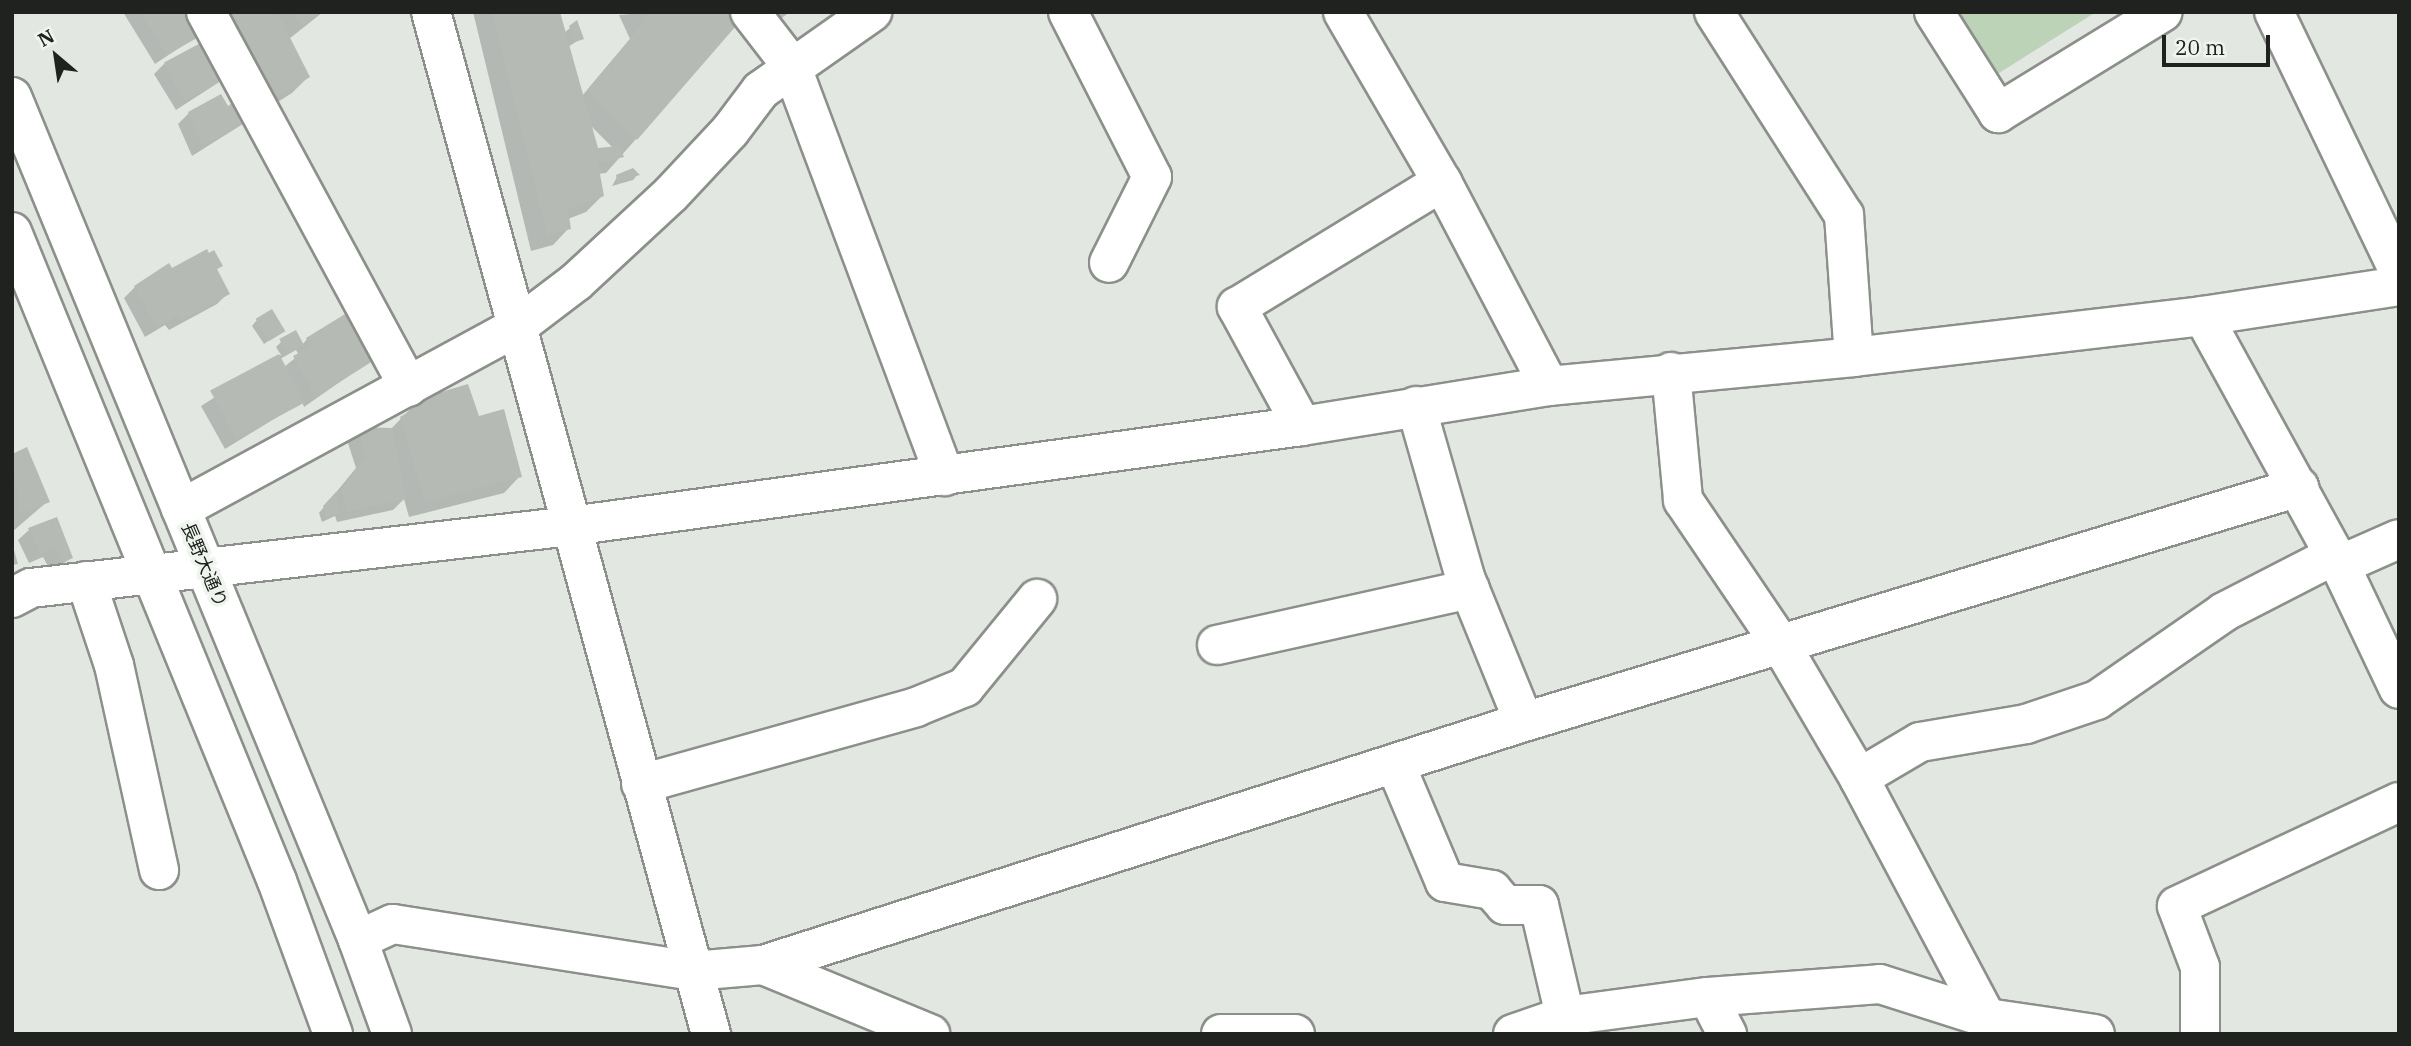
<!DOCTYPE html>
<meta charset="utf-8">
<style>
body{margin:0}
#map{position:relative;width:2411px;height:1046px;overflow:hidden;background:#e2e7e1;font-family:"IBM Plex Serif","Noto Sans JP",serif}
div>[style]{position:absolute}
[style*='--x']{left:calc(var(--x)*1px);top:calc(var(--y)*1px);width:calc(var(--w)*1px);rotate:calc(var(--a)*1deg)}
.green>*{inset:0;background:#bdd3b8}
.shadow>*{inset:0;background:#0003}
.building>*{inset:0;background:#b5bbb4;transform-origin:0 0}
.roads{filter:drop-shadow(2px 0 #8b908a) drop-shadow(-2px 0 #8b908a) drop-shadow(0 2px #8b908a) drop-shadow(0 -2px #8b908a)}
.minor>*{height:38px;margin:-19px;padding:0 19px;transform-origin:19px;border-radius:19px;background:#fff}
span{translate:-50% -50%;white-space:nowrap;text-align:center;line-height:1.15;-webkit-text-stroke:7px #eff5ee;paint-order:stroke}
.street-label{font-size:18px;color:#202220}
.frame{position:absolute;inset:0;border:14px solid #202220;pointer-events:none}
.north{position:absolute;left:21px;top:21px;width:70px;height:70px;-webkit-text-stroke:5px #eff5ee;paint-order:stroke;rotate:331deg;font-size:19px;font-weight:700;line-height:28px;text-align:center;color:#202220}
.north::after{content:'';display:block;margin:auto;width:24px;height:32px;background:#202220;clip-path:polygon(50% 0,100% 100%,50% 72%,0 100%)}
.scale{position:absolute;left:2162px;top:35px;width:108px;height:32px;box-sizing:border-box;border:4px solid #202220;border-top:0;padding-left:9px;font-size:21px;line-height:24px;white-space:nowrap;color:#202220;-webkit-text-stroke:5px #eff5ee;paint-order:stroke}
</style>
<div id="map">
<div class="green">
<i style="clip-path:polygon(1949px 12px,2096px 12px,1988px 80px)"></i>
</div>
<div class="shadow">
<i style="clip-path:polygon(123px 12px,323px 12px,289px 39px,308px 77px,292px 93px,192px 156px,178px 124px,189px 113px,227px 108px,239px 100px,227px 77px,176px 110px,154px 74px,165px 63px,208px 41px,203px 32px,155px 64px)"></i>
<i style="clip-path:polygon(evenodd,473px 12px,558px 12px,564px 33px,570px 28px,582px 38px,568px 47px,582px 96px,630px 39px,619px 15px,654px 12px,636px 139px,606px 173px,598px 174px,602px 196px,586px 212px,568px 219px,569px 228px,553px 245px,531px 251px,473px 12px,589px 124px,613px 148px,597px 150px,589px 124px)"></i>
<i style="clip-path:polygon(637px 175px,633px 180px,612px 186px,617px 177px)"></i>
<i style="clip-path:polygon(221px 266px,216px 270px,228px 293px,217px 304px,169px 330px,165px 325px,145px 337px,124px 298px,135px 287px,171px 270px)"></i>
<i style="clip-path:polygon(257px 320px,283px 331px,264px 344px,252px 326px)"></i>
<i style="clip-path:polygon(evenodd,307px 339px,374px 358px,304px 407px,302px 402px,225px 449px,201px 406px,281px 355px,276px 347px,281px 342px,302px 345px,307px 339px,296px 350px,299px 355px,284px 367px,280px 359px,296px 350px)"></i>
<i style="clip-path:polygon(419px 400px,478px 418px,520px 476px,504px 493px,409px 517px,404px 499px,393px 510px,337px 522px,335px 516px,322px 522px,319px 513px,356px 468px,347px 440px,358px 429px,390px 430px)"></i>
<i style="clip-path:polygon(12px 456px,48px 501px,12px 532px)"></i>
<i style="clip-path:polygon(29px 530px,71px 558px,51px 572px,43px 557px,29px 563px,18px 540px)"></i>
</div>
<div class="building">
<i style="clip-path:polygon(140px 12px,193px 12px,204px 34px,167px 55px)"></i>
<i style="clip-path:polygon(217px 12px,277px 12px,310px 77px,266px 104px)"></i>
<i style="clip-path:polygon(293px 12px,321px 12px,301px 27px)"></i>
<i style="clip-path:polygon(492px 12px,560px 12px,598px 148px,619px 146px,624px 157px,598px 163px,604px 196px,568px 210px,571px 229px,547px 235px)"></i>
<i style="clip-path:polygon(641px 12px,734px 12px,742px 19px,637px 140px,587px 90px,645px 21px)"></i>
<i style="clip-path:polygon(773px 12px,790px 12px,779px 20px)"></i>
<i style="clip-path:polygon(577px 20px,584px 39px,575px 42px,569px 26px)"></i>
<i style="left:210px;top:38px;width:43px;height:52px;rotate:62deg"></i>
<i style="clip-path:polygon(221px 94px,228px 106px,239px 98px,252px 118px,203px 146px,188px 112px)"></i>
<i style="clip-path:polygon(633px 168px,640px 175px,617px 182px,616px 175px)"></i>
<i style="clip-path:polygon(207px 249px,209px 253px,214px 250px,223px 266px,217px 269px,230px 294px,181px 320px,177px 315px,157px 327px,134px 286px,169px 263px,172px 268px)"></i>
<i style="left:272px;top:309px;width:26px;height:19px;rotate:59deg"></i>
<i style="clip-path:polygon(350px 311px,376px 359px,316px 397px,293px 356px,311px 347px,306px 338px)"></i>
<i style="left:296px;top:330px;width:17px;height:19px;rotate:62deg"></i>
<i style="left:279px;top:354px;width:55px;height:78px;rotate:62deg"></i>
<i style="clip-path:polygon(468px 384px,479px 416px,504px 409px,522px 477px,425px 502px,400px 417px,419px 406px,418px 399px)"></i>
<i style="clip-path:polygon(357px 427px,392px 428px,406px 499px,348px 512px,341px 491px,366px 456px)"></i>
<i style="clip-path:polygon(27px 447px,50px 502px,20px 514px,12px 454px)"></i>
<i style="clip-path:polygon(336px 492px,340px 513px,327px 518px,323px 506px)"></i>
<i style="clip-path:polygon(57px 517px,73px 558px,62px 563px,54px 547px,40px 553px,28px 528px)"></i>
<i style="clip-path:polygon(12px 543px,18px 564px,12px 565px)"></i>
</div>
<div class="roads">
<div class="minor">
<i style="--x:206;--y:12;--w:426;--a:61.6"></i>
<i style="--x:431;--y:12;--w:1060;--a:74.68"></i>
<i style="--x:750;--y:12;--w:67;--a:52.3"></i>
<i style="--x:791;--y:65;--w:439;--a:69.5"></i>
<i style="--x:1068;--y:12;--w:185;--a:63"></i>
<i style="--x:1152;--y:177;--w:96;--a:116.6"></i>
<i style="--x:1343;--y:12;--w:197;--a:59.8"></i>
<i style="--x:1442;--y:182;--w:230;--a:62.3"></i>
<i style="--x:1714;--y:12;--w:241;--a:57.4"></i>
<i style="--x:1844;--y:215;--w:142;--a:86"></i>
<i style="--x:1934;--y:12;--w:120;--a:57.6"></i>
<i style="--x:1998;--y:113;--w:193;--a:-31.5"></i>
<i style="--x:2274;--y:12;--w:288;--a:64.3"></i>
<i style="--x:12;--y:97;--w:911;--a:67.68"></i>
<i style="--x:358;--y:940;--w:100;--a:70.1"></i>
<i style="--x:12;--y:232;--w:701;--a:67.79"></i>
<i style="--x:277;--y:881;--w:163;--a:69.9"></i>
<i style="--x:2203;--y:316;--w:284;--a:61.2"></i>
<i style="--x:2340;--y:565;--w:137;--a:64.6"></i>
<i style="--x:1671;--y:372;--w:129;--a:84.6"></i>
<i style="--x:1683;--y:500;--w:175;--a:55.9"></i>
<i style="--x:1781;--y:645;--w:154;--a:59.6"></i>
<i style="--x:1859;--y:778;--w:290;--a:62"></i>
<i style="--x:1416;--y:406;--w:181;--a:74"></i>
<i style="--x:1466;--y:580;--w:153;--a:67.8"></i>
<i style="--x:1302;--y:426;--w:136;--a:-118.6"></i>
<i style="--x:1237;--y:307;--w:240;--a:-31.4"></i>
<i style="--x:181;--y:509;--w:383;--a:-28.5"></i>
<i style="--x:518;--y:326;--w:73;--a:-37.2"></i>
<i style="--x:576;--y:282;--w:129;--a:-42.8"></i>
<i style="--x:671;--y:194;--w:86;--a:-46.9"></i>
<i style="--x:730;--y:131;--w:51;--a:-52.9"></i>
<i style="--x:761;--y:90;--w:136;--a:-35.1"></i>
<i style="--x:2340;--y:565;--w:64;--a:-23.8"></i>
<i style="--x:86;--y:581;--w:89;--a:71.6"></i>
<i style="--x:114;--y:665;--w:210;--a:77.6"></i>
<i style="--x:12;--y:598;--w:21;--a:-28"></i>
<i style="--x:31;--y:588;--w:544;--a:-6.55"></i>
<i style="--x:571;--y:526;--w:738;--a:-7.79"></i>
<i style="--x:1302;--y:426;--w:250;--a:-9.2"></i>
<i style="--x:1549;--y:386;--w:306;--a:-5.4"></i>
<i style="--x:1854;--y:357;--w:351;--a:-6.7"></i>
<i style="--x:2203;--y:316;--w:198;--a:-8.7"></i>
<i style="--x:1217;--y:645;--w:259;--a:-12.5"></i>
<i style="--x:1396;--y:766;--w:126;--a:67.1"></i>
<i style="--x:1445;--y:882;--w:48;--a:9.7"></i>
<i style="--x:1492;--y:890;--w:20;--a:49"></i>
<i style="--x:1505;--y:905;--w:34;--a:0"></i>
<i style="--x:1539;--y:905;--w:114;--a:76.8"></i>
<i style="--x:1859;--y:778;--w:71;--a:-30.5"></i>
<i style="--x:1920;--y:742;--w:108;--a:-9.6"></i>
<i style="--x:2026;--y:724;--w:75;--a:-18.7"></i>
<i style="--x:2097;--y:700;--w:155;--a:-34.7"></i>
<i style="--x:2224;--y:612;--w:125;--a:-27.2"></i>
<i style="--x:641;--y:784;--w:286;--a:-15.6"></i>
<i style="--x:916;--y:707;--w:53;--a:-22.2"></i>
<i style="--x:965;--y:687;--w:114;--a:-50.7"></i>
<i style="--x:358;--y:940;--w:38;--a:-25"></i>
<i style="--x:393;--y:924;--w:304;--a:8.9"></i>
<i style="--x:693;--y:971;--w:70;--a:-4.9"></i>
<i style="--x:763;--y:965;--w:799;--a:-17.71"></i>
<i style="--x:1524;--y:722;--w:810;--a:-16.87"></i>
<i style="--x:763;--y:965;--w:181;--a:22.4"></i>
<i style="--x:1708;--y:997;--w:42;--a:62.8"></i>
<i style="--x:1221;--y:1034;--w:74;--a:0"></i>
<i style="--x:1513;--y:1034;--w:55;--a:-19.1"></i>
<i style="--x:1565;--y:1016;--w:144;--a:-7.6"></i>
<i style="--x:1708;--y:997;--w:172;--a:-4.3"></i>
<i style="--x:1880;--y:984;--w:112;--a:17.6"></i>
<i style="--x:1987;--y:1018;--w:109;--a:8.4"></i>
<i style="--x:2200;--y:1034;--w:67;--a:-90"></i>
<i style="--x:2200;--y:967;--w:65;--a:-110.7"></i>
<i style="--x:2177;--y:906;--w:245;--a:-25.1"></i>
</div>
</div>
<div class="street-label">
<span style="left:204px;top:565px;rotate:67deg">長野大通り</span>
</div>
<div class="frame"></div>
<div class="north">N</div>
<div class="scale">20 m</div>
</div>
